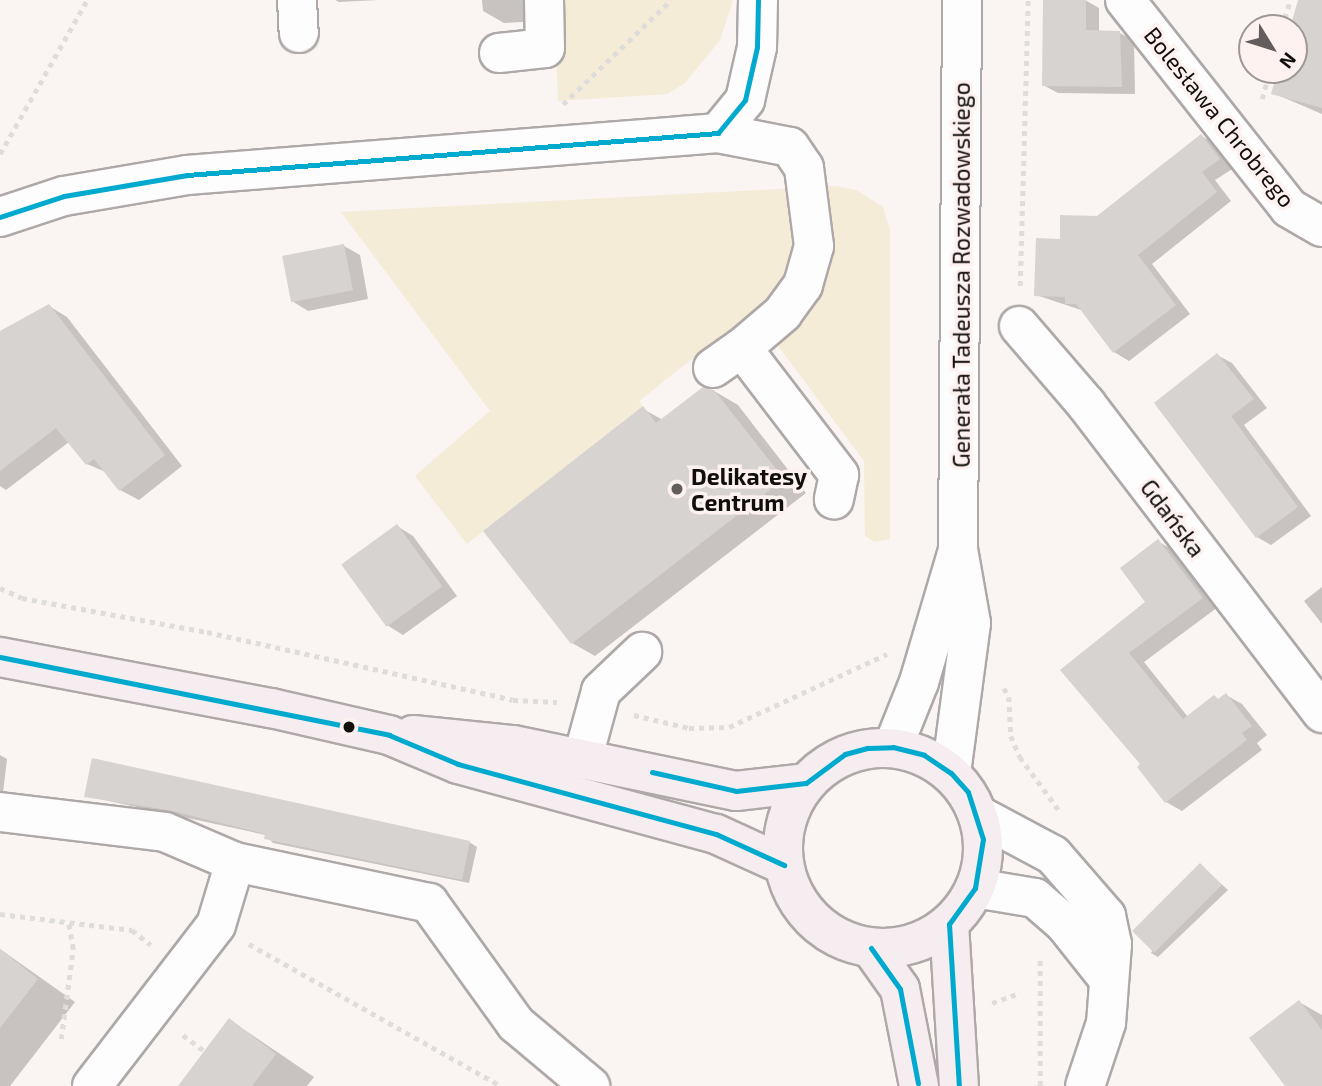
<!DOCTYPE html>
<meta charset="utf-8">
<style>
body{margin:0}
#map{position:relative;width:1322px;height:1086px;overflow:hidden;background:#faf4f2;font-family:"Exo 2",sans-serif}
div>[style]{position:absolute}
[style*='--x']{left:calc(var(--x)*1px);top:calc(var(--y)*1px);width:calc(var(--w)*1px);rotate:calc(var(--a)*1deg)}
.green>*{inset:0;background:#f4ecd6}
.shadow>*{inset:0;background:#0003}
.building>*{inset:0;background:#d7d3d1;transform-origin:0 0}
.path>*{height:4.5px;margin-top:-2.25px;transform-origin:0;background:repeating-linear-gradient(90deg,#dfdddc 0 5px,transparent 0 10px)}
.roads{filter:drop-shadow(2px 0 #aea9a8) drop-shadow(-2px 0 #aea9a8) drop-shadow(0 2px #aea9a8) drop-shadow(0 -2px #aea9a8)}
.minor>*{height:38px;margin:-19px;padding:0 19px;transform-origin:19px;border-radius:19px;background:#fefdfd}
.major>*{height:38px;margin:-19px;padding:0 19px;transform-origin:19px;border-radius:19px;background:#f5edef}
.major>.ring{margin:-19px;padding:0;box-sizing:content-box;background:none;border:38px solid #f5edef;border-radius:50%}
.bus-1>*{height:5px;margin:-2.5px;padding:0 2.5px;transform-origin:2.5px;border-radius:2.5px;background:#00a9ce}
.dots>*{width:19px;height:19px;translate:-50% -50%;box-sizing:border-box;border:4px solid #fdf2ef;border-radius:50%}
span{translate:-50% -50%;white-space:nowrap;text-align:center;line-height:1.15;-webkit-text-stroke:7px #fdf2ef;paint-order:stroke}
.street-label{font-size:23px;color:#110e0d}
.poi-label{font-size:23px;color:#110e0d;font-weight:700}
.left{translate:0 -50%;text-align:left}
.north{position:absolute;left:1238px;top:14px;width:70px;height:70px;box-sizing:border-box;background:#fdf2ef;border:2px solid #9f9795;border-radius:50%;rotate:128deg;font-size:19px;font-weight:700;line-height:28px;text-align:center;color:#110e0d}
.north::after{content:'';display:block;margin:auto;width:24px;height:32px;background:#635e5d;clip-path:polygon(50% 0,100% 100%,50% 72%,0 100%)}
</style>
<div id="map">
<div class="green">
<i style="clip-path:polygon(554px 0,733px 0,720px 40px,684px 84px,667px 94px,558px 101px)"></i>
<i style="clip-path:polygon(836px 186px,856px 190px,883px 207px,890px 230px,890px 539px,875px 542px,865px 536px,864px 461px,770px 335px,745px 325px,727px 331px,639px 401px,643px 406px,467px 544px,415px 476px,490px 411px,341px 212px)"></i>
</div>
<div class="shadow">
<i style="clip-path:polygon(335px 0,378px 0,339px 2px)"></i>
<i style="clip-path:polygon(482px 0,548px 0,543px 21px,504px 23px,483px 11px)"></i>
<i style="clip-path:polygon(1085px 0,1099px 8px,1099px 32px,1120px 33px,1134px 41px,1135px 94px,1058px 93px,1043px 85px)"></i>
<i style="clip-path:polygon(1300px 0,1322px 0,1322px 114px,1273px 93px,1280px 70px,1294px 70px,1292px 28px)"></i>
<i style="clip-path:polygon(1201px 136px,1216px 144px,1234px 168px,1215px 180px,1231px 201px,1152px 264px,1190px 314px,1129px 361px,1114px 352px,1084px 311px,1036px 295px,1062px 240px,1097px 218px)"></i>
<i style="clip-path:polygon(344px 246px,360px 255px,368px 299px,308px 311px,292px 301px)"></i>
<i style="clip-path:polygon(49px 306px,67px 317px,182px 466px,139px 500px,120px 490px,108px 473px,87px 464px,69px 442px,6px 490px,0 486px,0 333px)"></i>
<i style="clip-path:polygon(1217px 355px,1232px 363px,1267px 408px,1244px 425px,1311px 516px,1271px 545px,1257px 537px)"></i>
<i style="clip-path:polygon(714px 391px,738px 405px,806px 493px,595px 656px,572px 643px,643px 409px,663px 420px)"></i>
<i style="clip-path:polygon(397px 526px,413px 536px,457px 596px,403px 635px,387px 625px)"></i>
<i style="clip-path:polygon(1159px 542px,1175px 551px,1218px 607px,1144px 662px,1188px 717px,1214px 697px,1220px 700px,1226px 695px,1242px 704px,1267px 735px,1257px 743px,1262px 750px,1182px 811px,1166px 802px,1142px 765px,1062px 670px,1147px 602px)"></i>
<i style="clip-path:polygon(1322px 587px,1322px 624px,1304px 601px)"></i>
<i style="clip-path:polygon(0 755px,7px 759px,3px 793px,0 793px)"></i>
<i style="clip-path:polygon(86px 796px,469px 842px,477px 847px,469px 883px,273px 843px,266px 835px)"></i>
<i style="clip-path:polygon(1200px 865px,1228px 890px,1158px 957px,1151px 953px)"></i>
<i style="clip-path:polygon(0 949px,75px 1002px,10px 1086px,0 1086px)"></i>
<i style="clip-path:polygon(1299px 1002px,1322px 1015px,1322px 1086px,1288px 1086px)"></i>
<i style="clip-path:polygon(230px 1020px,314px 1077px,307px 1086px,180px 1086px)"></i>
</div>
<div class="building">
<i style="clip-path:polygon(1043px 0,1086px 0,1086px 30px,1120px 31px,1122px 87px,1042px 86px)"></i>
<i style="clip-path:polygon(1298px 0,1322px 0,1322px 108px,1271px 94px,1278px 70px,1294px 70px,1294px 28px,1290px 28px)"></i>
<i style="clip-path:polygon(1201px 134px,1220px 159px,1202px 172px,1217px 192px,1138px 255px,1176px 305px,1113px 353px,1076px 304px,1065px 304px,1065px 297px,1034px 296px,1036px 238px,1060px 239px,1060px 215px,1097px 216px)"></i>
<i style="left:344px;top:244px;width:47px;height:63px;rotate:79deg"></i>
<i style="clip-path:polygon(49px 304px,165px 455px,119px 491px,94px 459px,86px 465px,56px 428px,0 471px,0 331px)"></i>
<i style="clip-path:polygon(1217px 353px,1254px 399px,1231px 416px,1298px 507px,1256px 538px,1154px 403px)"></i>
<i style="clip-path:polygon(703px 387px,714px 390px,784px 479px,571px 644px,483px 531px,643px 406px,656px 423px)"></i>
<i style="left:397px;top:524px;width:77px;height:69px;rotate:54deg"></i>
<i style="clip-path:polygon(1158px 539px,1203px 598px,1129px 653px,1183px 719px,1214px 695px,1218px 699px,1226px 693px,1252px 726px,1242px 733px,1247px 740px,1165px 803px,1137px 767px,1140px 764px,1060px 670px,1145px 602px,1120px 568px)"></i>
<i style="clip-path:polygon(92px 758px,470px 841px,462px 880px,264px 839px,265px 834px,168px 810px,84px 797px)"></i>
<i style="left:1200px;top:863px;width:31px;height:96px;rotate:45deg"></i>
<i style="clip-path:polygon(0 949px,38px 979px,0 1028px)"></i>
<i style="clip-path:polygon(1299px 1000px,1322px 1030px,1322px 1086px,1285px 1086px,1249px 1038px)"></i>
<i style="clip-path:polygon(229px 1018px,276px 1054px,252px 1086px,178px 1086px)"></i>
</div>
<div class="path">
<i style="--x:1282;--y:28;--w:29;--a:-74"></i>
<i style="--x:1262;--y:99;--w:30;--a:-75"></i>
<i style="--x:563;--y:104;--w:150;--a:-43.9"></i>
<i style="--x:0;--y:154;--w:177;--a:-60.5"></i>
<i style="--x:1020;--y:286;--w:286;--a:-88.4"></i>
<i style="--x:0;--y:588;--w:24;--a:24"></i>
<i style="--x:22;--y:598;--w:188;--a:10.4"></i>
<i style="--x:207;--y:632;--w:313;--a:12.5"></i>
<i style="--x:513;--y:700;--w:44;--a:2.6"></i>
<i style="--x:1004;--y:688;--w:10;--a:61"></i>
<i style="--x:1009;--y:697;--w:39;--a:87"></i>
<i style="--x:1011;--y:736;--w:23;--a:67"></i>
<i style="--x:1020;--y:757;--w:69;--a:53.8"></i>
<i style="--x:634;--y:715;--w:57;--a:13.3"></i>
<i style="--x:689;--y:728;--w:40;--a:-1.4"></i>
<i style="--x:729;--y:727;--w:174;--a:-24.8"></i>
<i style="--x:0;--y:914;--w:133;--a:6.9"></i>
<i style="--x:132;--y:930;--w:24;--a:38"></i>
<i style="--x:249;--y:944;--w:289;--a:29.4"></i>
<i style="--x:992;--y:1003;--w:30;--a:-20"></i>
<i style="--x:183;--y:1035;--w:26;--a:37"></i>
<i style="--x:61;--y:1039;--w:91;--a:-82.4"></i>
<i style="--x:73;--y:949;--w:27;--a:-100"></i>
<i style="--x:1040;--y:1086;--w:128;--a:-90"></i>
</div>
<div class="roads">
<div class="minor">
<i style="--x:297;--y:0;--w:33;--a:87"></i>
<i style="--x:1125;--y:0;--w:265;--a:51.7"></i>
<i style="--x:1289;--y:208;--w:38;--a:30"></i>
<i style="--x:499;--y:53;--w:46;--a:-6.2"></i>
<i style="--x:545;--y:48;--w:48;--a:-91.2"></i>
<i style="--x:718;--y:133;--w:43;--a:-50.7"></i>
<i style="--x:745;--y:100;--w:54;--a:-77.2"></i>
<i style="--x:757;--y:47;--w:47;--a:-88.8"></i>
<i style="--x:0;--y:217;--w:67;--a:-18.2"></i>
<i style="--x:64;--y:196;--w:125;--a:-9.7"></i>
<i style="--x:187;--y:175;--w:533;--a:-4.52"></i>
<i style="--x:718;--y:133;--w:73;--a:11"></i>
<i style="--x:790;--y:147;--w:25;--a:56"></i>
<i style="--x:804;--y:168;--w:79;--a:82.7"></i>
<i style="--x:814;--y:246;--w:41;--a:105.8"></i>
<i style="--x:803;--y:285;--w:34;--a:126"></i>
<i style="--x:783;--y:313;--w:54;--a:139.5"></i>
<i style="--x:1019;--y:326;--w:103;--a:49.3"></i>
<i style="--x:1086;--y:404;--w:389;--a:52.6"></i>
<i style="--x:713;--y:368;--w:35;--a:-35"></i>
<i style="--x:742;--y:348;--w:160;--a:52.6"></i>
<i style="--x:839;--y:475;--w:25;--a:102"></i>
<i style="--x:893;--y:747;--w:70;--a:-68.2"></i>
<i style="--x:919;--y:682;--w:134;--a:-73.5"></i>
<i style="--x:583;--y:757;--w:68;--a:-74.7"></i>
<i style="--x:601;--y:691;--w:57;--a:-43.6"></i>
<i style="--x:951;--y:773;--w:151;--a:-82.4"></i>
<i style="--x:971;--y:623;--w:75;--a:-100"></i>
<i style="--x:958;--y:549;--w:549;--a:-89.58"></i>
<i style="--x:0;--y:812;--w:166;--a:6.9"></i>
<i style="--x:165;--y:832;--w:76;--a:23.2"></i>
<i style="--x:235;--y:862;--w:198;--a:11.9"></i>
<i style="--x:429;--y:903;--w:149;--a:54.3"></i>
<i style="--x:516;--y:1024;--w:97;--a:40"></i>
<i style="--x:978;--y:815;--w:85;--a:28.1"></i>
<i style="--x:1053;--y:855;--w:81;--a:49"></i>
<i style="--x:1106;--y:916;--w:29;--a:78"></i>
<i style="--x:1112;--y:944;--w:79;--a:94.3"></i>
<i style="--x:1106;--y:1023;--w:66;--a:108.4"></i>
<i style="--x:975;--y:888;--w:61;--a:9.5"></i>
<i style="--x:1035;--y:898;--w:38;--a:41"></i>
<i style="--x:1064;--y:923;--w:68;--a:51.6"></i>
<i style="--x:92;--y:1086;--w:203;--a:-52.4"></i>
<i style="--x:216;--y:925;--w:66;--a:-73.2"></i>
</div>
<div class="major">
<i style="--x:0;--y:657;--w:276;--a:10.7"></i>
<i style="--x:271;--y:708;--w:121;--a:12.9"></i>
<i style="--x:389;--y:735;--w:75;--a:22.8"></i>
<i style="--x:458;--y:764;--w:267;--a:15.2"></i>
<i style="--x:716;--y:834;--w:75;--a:24.5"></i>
<i style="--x:413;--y:735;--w:101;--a:5.7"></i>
<i style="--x:514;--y:745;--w:227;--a:11.7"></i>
<i style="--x:736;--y:791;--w:70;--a:-6.5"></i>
<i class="ring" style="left:783px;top:748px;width:162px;height:162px"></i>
<i style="--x:949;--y:924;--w:162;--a:86.5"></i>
<i style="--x:871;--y:948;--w:50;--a:54.7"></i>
<i style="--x:900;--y:989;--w:99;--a:78.9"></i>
</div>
</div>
<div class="bus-1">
<i style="--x:718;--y:133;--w:43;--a:-50.7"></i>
<i style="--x:745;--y:100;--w:54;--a:-77.2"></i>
<i style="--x:757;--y:47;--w:47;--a:-88.8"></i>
<i style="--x:0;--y:217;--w:67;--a:-18.2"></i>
<i style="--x:64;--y:196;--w:125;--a:-9.7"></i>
<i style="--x:187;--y:175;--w:533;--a:-4.52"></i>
<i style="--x:0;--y:657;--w:397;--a:11.3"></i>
<i style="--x:389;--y:735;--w:75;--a:22.8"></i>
<i style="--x:458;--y:764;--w:267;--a:15.2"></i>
<i style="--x:716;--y:834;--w:75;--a:24.5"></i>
<i style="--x:652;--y:772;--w:86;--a:12.7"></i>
<i style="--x:736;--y:791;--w:70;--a:-6.5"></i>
<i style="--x:806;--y:783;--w:49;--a:-36.6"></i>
<i style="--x:845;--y:754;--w:24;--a:-15"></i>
<i style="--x:868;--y:748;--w:25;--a:-2"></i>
<i style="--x:893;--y:747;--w:32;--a:14"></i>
<i style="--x:924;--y:755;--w:32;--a:34"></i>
<i style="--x:951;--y:773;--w:25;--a:48"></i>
<i style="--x:968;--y:792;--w:49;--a:72.3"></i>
<i style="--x:983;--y:839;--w:50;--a:99.3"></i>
<i style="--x:975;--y:888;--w:44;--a:125.8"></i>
<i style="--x:949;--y:924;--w:162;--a:86.5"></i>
<i style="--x:871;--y:948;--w:50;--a:54.7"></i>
<i style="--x:900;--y:989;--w:96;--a:79.2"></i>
</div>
<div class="dots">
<i style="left:677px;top:489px;background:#635e5d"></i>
<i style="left:349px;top:727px;background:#110e0d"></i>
</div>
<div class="street-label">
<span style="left:1220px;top:117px;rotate:51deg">Bolesława Chrobrego</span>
<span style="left:961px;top:275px;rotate:-90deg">Generała Tadeusza Rozwadowskiego</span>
<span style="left:1173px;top:518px;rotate:53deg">Gdańska</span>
</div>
<div class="poi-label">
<span class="left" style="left:691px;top:489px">Delikatesy<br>Centrum</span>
</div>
<div class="north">N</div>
</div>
